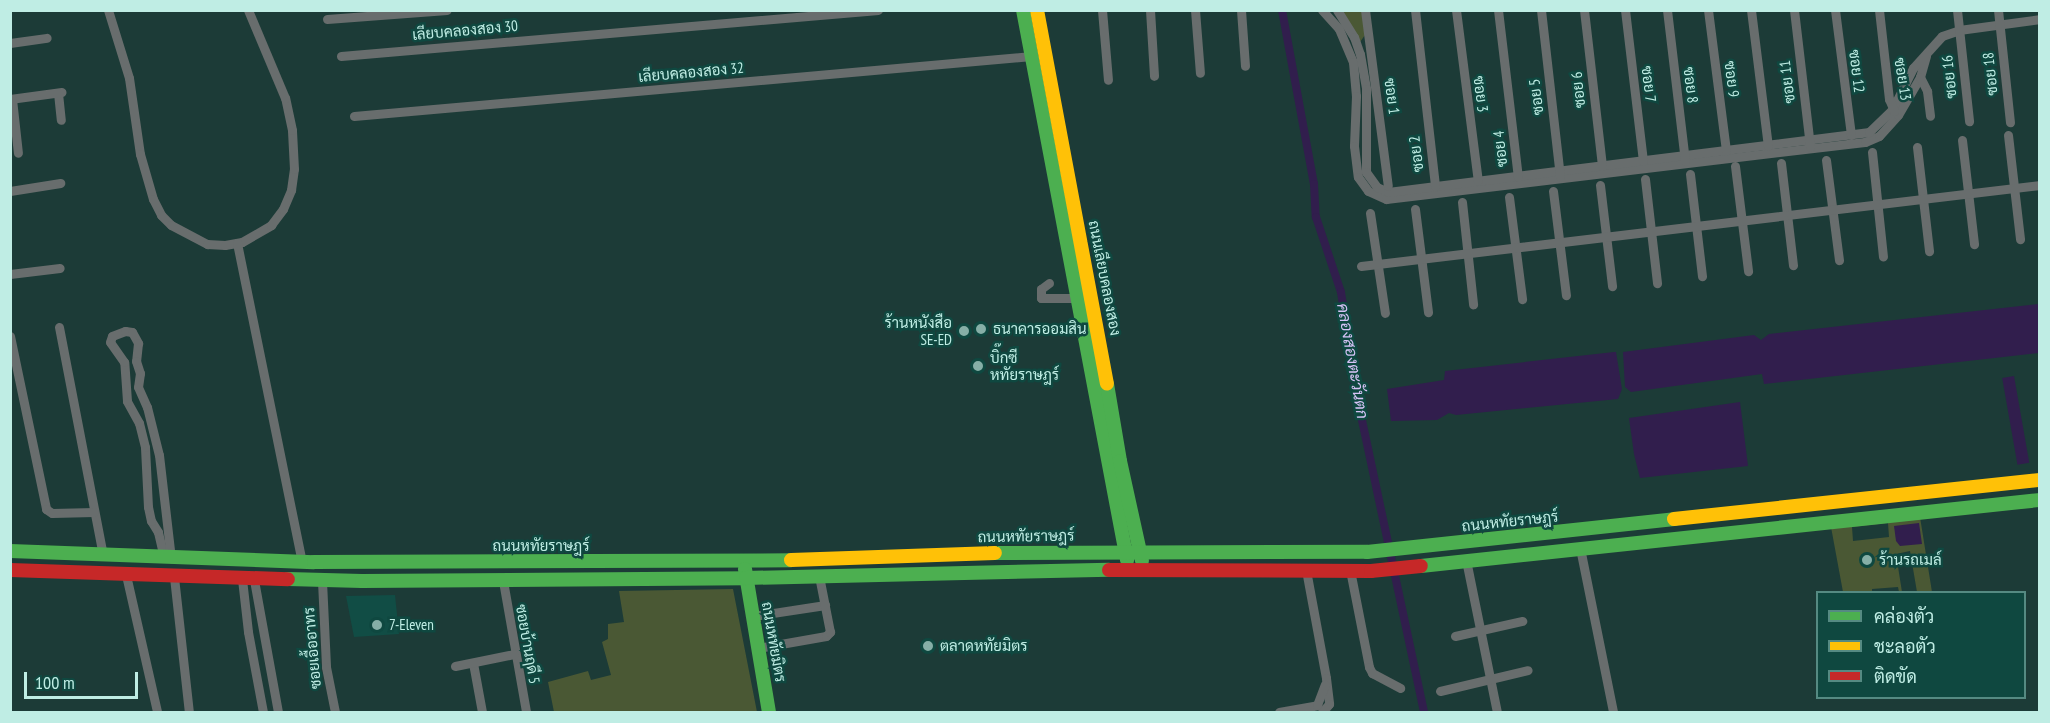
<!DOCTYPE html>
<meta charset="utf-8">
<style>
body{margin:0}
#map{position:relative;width:2050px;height:723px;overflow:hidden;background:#1c3b37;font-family:"PT Sans Narrow",Sarabun,sans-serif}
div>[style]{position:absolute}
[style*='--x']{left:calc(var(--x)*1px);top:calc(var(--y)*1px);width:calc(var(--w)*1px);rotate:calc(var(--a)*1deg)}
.built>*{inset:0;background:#114d45}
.green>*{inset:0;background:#4a5834}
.water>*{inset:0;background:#311e4d;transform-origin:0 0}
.canal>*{height:8px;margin:-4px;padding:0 4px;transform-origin:4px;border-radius:4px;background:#311e4d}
.street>*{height:9px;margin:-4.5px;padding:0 4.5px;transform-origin:4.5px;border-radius:4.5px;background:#686d6d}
.fast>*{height:14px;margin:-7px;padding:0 7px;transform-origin:7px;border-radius:7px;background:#4caf50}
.slow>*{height:14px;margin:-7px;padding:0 7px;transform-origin:7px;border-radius:7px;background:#ffc107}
.jam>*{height:14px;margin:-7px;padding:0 7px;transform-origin:7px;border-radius:7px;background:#c62828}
.dots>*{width:16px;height:16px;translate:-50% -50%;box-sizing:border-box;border:3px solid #0f4840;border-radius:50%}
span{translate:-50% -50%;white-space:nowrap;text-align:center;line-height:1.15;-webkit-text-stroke:5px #0f4840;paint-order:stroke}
.street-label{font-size:15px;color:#bfede4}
.poi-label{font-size:15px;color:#bfede4}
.right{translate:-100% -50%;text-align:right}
.left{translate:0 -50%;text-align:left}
.water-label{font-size:16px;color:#d6c3f6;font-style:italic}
.frame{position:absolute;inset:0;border:12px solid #bfede4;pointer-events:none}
.legend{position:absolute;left:1816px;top:591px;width:210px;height:108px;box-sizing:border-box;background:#0f4840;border:2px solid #558a82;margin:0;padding:8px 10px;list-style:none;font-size:18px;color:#bfede4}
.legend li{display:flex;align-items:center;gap:12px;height:30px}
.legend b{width:30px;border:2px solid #558a82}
.scale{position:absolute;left:24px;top:672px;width:114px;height:27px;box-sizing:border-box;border:3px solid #bfede4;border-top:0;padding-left:8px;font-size:18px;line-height:21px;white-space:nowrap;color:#bfede4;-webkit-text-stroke:4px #0f4840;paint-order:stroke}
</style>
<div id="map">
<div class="built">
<i style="clip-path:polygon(395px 595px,399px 634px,354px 637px,346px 596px)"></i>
</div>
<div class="green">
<i style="clip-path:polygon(1337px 11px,1364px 11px,1365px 35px,1360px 42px)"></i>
<i style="clip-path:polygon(evenodd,1920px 517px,1932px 592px,1917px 592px,1910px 551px,1896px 554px,1902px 592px,1899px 592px,1898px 587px,1872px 589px,1872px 592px,1843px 592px,1831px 527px,1920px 517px,1888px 523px,1889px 537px,1853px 541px,1852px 527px,1888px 523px)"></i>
<i style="clip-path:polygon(733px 589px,757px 712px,554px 712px,548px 682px,588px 671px,591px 680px,611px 675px,602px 642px,608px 639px,608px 624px,624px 622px,619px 591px)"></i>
</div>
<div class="water">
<i style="clip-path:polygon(2039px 304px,2039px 353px,1764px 384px,1762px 374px,1631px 392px,1625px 387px,1623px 352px,1754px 335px,1761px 340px,1769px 334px)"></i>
<i style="clip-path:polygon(1614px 352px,1616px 352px,1622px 389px,1618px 399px,1456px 415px,1449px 413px,1437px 420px,1391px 421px,1387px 389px,1444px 380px,1445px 371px)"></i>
<i style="left:2014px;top:376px;width:88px;height:12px;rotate:80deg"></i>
<i style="clip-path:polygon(1740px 402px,1748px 466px,1640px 478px,1634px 454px,1629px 418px)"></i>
<i style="clip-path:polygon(1919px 523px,1922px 544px,1900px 546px,1896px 541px,1894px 526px)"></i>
</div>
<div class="canal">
<i style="--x:1282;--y:10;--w:177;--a:79.6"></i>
<i style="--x:1314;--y:184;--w:33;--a:87"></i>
<i style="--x:1316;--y:217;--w:79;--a:71.6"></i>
<i style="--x:1341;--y:292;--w:101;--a:81.5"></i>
<i style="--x:1356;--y:392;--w:327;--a:78"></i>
</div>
<div class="street">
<i style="--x:108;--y:10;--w:71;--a:72.8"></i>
<i style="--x:129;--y:78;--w:77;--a:81.8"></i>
<i style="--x:140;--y:154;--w:47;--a:73.9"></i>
<i style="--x:153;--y:199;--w:18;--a:63"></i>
<i style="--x:161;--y:215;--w:14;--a:45"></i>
<i style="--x:171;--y:225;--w:41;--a:27.8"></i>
<i style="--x:207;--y:244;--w:18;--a:3"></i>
<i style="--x:225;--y:245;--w:17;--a:-10"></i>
<i style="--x:242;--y:242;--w:34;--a:-30"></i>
<i style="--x:271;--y:225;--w:20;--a:-53"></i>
<i style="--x:283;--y:209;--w:21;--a:-67"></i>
<i style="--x:291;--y:190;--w:21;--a:-82"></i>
<i style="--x:294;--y:169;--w:39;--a:-93"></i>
<i style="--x:292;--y:130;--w:33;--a:-102"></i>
<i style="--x:285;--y:98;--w:95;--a:-112.8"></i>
<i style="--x:1102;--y:10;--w:70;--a:85.1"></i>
<i style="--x:1150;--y:10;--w:66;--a:86.5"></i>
<i style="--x:1195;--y:10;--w:63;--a:85.5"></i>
<i style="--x:1241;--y:10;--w:56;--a:85.9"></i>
<i style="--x:1322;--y:10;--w:25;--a:48"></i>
<i style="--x:1339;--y:29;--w:36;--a:67"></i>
<i style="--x:1353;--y:62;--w:34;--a:85"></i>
<i style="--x:1356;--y:96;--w:50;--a:92.3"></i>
<i style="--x:1354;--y:146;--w:31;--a:83"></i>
<i style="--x:1358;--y:177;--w:17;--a:54"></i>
<i style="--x:1368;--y:191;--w:20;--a:24"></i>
<i style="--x:1386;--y:199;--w:482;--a:-6.8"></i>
<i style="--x:1865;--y:142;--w:15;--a:-23"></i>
<i style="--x:1879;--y:136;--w:28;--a:-48"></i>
<i style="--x:1898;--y:115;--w:44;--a:-59.9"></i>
<i style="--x:1920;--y:77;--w:22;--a:-74"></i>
<i style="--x:1337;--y:10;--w:32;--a:58"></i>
<i style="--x:1354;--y:37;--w:18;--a:71"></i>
<i style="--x:1360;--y:54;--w:36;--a:80"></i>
<i style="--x:1366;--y:89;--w:83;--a:90"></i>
<i style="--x:1366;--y:172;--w:19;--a:54"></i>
<i style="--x:1377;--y:187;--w:12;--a:24"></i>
<i style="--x:1388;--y:192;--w:485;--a:-7.1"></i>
<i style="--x:1869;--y:132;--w:32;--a:-44"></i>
<i style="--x:1892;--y:110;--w:47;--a:-63.4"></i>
<i style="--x:1913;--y:68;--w:43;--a:-47.8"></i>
<i style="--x:1942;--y:36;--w:18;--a:-19"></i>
<i style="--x:1959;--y:30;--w:82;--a:-7.7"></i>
<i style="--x:1365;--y:10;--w:177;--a:82.6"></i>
<i style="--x:1415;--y:10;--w:177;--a:83.5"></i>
<i style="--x:1456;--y:10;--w:172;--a:82.7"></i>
<i style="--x:1498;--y:10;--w:168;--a:83.2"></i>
<i style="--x:1541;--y:10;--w:168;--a:83.5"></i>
<i style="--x:1584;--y:10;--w:157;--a:83.4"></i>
<i style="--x:1625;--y:10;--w:152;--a:83.2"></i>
<i style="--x:1667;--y:10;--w:152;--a:83.2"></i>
<i style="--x:1708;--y:10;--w:142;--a:82.7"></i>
<i style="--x:1751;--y:10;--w:137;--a:82.9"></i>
<i style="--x:1794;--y:10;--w:138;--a:83.3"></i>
<i style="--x:1835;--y:10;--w:126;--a:82.7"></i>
<i style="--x:1879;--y:10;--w:90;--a:83.6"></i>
<i style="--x:1889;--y:99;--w:13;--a:67"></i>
<i style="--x:1957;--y:10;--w:112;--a:83.8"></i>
<i style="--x:1998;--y:10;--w:113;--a:83.9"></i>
<i style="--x:327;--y:19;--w:120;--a:-4.3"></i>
<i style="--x:10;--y:43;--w:37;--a:-8"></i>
<i style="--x:341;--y:56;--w:539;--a:-4.9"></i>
<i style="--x:1920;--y:77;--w:16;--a:63"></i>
<i style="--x:1927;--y:91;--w:25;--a:83"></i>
<i style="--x:58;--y:93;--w:27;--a:84"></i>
<i style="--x:10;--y:99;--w:52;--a:-7.7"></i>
<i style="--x:12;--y:99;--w:54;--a:83.7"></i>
<i style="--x:354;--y:116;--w:680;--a:-5.06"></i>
<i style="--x:2008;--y:135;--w:105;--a:83.4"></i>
<i style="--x:1962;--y:140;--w:105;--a:83.4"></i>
<i style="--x:1917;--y:147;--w:105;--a:83.4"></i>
<i style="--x:1872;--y:152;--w:105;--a:84"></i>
<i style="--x:1826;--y:160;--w:101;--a:82.6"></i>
<i style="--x:1781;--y:163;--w:103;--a:83.3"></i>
<i style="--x:1735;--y:166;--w:106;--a:82.9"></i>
<i style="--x:1690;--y:174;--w:103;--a:83.3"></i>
<i style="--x:1645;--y:179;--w:105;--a:83.4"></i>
<i style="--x:1600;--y:185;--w:102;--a:83.2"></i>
<i style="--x:10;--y:191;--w:51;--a:-9.1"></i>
<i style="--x:1553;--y:191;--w:105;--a:82.9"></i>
<i style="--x:1509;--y:197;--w:103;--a:82.7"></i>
<i style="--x:1462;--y:202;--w:103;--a:83.8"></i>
<i style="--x:1415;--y:209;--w:104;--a:82.8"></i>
<i style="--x:1370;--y:213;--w:101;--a:81.5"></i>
<i style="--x:237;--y:243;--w:326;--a:78.5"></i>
<i style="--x:1361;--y:266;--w:684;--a:-6.8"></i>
<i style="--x:10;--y:274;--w:50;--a:-6.8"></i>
<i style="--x:1049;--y:283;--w:10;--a:143"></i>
<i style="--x:1041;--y:289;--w:9;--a:90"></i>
<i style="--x:1041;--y:298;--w:35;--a:0"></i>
<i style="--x:59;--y:327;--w:232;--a:79.1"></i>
<i style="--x:10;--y:336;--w:177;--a:78.2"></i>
<i style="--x:46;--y:509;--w:7;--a:34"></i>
<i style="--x:52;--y:513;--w:42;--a:-1.4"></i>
<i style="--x:1580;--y:548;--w:167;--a:78.6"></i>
<i style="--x:164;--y:558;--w:27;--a:-103"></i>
<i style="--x:158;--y:532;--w:13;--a:-122"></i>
<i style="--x:151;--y:521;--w:14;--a:-102"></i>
<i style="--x:148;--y:507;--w:60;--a:-92.9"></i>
<i style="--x:145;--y:447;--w:25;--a:-104"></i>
<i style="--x:139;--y:423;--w:25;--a:-119"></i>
<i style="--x:127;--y:401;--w:39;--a:-94"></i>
<i style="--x:124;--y:362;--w:24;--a:-125"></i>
<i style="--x:110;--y:342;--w:6;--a:-72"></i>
<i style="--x:112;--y:336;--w:14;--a:-21"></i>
<i style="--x:125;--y:331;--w:7;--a:8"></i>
<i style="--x:132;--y:332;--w:13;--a:61"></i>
<i style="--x:138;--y:343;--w:18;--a:96"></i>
<i style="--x:136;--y:361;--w:13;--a:72"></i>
<i style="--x:140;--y:373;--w:14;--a:98"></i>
<i style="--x:138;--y:387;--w:22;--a:66"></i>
<i style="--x:147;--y:407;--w:49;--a:76"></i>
<i style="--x:159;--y:455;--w:104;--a:83.4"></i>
<i style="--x:1466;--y:560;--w:155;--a:78.5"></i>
<i style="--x:1306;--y:570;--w:110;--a:79.5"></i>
<i style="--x:1326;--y:678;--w:26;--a:83"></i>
<i style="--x:1329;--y:704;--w:11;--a:131"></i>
<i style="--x:1350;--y:570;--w:99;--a:78.9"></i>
<i style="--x:1369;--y:667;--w:7;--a:63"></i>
<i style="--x:1372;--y:673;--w:32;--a:28"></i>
<i style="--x:126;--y:575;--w:140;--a:77.2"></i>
<i style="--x:174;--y:577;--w:136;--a:83.7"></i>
<i style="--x:242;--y:579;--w:53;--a:83.5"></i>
<i style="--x:248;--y:632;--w:81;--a:79.4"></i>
<i style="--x:254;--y:580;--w:134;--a:79.7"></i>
<i style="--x:322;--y:581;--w:86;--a:87.3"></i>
<i style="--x:326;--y:667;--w:46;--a:78.7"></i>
<i style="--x:503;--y:581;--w:133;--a:80"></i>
<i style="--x:753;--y:616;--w:73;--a:-8.7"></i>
<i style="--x:1455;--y:636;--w:69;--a:-12.6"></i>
<i style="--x:758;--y:648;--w:69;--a:-10"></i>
<i style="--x:826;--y:636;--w:6;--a:-45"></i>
<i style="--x:830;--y:632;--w:57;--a:-101.1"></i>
<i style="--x:473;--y:663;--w:50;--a:79.6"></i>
<i style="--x:455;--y:666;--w:60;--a:-11.5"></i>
<i style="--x:1440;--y:691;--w:90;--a:-13.4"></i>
<i style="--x:1279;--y:712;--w:39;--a:-10"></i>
<i style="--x:1317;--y:705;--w:22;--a:-69"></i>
</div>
<div class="fast">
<i style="--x:1023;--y:10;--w:560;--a:79.29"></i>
<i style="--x:1107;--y:384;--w:78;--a:80.4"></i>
<i style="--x:1120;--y:461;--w:102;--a:77.6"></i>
<i style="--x:10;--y:551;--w:304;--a:2.1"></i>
<i style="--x:314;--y:562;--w:477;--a:-0.2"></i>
<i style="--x:995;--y:553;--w:372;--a:-0.2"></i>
<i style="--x:1367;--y:552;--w:309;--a:-6.1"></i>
<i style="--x:1421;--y:566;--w:623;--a:-6.09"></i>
<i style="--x:745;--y:569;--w:145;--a:80.5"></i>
<i style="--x:288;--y:579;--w:74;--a:1.5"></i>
<i style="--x:362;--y:581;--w:384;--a:-0.4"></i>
<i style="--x:746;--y:578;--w:363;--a:-1.3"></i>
</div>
<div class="slow">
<i style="--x:1037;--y:10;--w:380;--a:79.4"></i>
<i style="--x:1674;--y:519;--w:368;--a:-6.1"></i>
<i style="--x:791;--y:560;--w:204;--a:-2"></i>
</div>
<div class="jam">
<i style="--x:10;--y:570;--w:278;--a:1.9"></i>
<i style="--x:1109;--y:570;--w:262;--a:0.2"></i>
<i style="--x:1371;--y:571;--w:50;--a:-5.7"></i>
</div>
<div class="dots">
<i style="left:981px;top:329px;background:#86afa7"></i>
<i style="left:964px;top:331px;background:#86afa7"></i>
<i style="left:978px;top:366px;background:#86afa7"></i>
<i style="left:1867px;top:560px;background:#86afa7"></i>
<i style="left:377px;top:625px;background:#86afa7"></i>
<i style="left:928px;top:646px;background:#86afa7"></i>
</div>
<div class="street-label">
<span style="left:465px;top:30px;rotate:-5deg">เลียบคลองสอง 30</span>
<span style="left:1857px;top:71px;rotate:83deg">ซอย 12</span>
<span style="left:691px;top:72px;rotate:-5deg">เลียบคลองสอง 32</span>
<span style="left:1990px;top:74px;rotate:-96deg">ซอย 18</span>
<span style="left:1949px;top:77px;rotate:-96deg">ซอย 16</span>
<span style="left:1732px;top:79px;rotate:83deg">ซอย 9</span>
<span style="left:1903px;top:79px;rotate:81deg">ซอย 13</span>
<span style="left:1787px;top:82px;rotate:-97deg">ซอย 11</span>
<span style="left:1649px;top:84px;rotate:83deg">ซอย 7</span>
<span style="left:1691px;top:85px;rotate:83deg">ซอย 8</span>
<span style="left:1578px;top:90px;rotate:-96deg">ซอย 6</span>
<span style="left:1481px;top:94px;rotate:83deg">ซอย 3</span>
<span style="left:1392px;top:96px;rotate:82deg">ซอย 1</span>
<span style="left:1536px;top:97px;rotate:-97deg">ซอย 5</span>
<span style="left:1500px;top:149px;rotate:-96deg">ซอย 4</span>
<span style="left:1416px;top:154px;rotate:-97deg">ซอย 2</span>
<span style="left:1105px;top:278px;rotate:79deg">ถนนเลียบคลองสอง</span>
<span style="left:1510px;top:521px;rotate:-6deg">ถนนหทัยราษฎร์</span>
<span style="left:1026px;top:536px;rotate:-1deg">ถนนหทัยราษฎร์</span>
<span style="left:541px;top:546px">ถนนหทัยราษฎร์</span>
<span style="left:774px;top:642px;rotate:80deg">ถนนหทัยมิตร</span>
<span style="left:528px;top:644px;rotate:80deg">ซอยบ้านฤดี 5</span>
<span style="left:312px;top:648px;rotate:-95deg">ซอยเอื้ออาทร</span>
</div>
<div class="poi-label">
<span class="right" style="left:952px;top:331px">ร้านหนังสือ<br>SE-ED</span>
<span class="left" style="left:993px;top:329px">ธนาคารออมสิน</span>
<span class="left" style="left:990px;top:366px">บิ๊กซี<br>หทัยราษฎร์</span>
<span class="left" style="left:1879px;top:560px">ร้านรถเมล์</span>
<span class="left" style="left:389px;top:625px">7-Eleven</span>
<span class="left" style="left:940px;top:646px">ตลาดหทัยมิตร</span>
</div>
<div class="water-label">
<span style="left:1353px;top:361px;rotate:80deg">คลองสองตะวันตก</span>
</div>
<div class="frame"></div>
<ul class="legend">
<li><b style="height:8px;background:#4caf50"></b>คล่องตัว</li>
<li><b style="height:8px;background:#ffc107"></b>ชะลอตัว</li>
<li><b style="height:8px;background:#c62828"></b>ติดขัด</li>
</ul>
<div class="scale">100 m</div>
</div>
